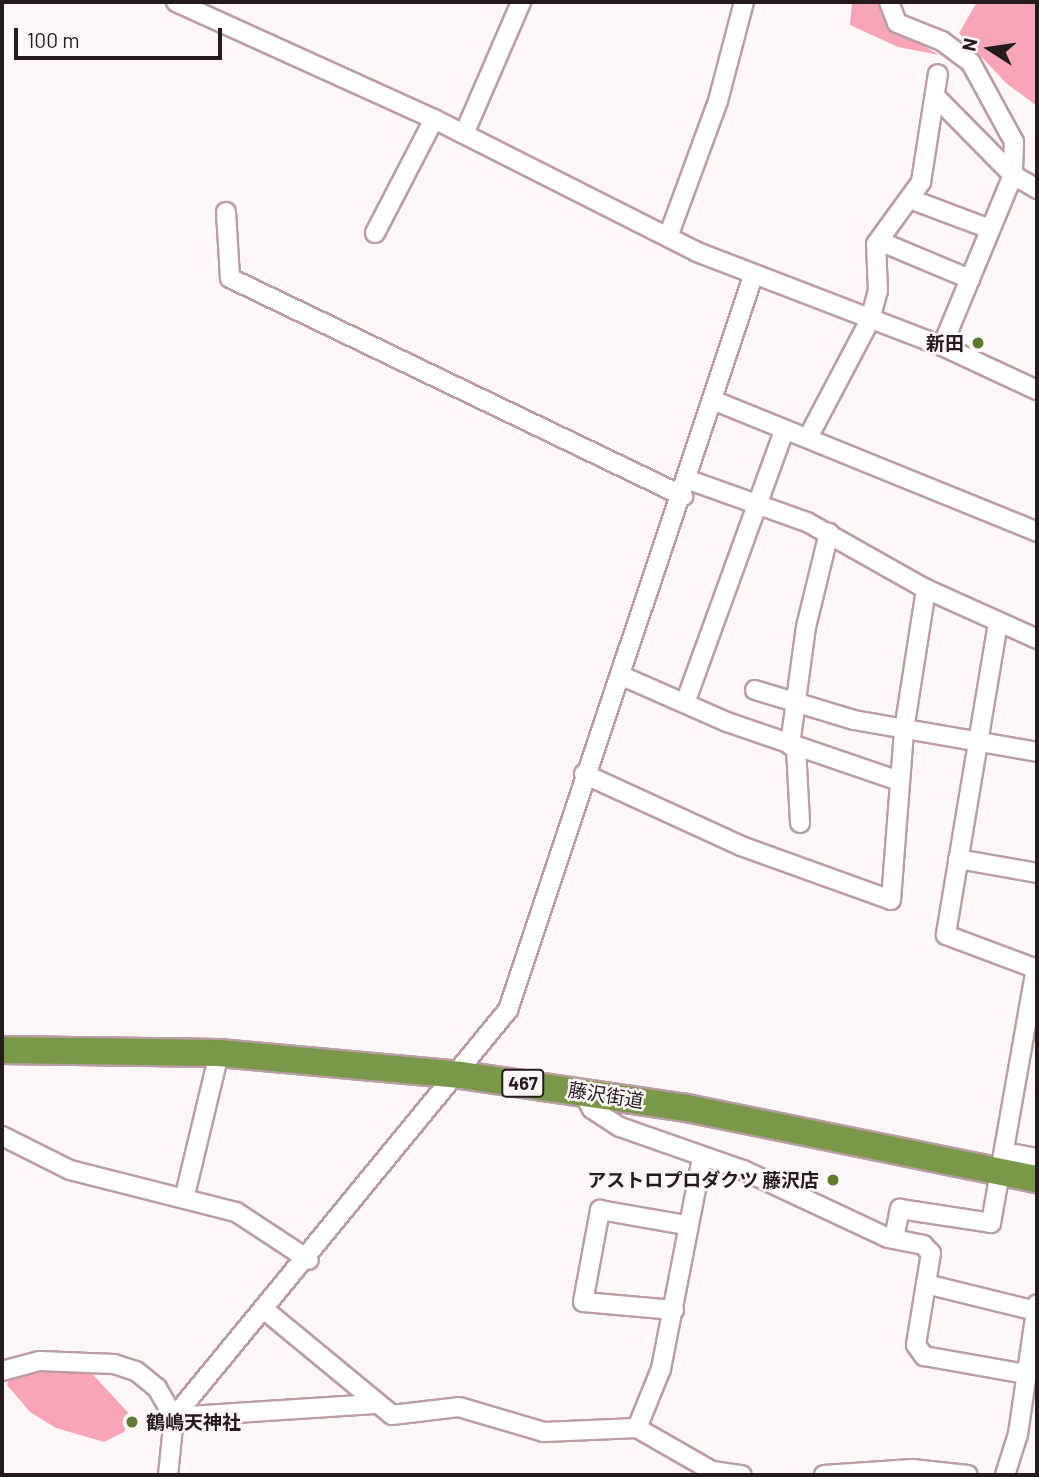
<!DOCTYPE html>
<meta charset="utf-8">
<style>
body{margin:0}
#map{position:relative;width:1039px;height:1477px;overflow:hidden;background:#fef7f8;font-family:Barlow,"Noto Sans JP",sans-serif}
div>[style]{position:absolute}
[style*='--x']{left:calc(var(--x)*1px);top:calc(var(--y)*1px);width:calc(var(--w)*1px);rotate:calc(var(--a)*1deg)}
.forest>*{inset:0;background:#f7a5b7}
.roads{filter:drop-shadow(2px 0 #bc9da3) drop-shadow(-2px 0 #bc9da3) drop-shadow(0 2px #bc9da3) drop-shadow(0 -2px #bc9da3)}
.minor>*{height:18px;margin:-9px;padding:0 9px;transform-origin:9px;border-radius:9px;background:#fff}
.highway>*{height:26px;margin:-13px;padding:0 13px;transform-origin:13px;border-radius:13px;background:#79984a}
.dots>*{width:19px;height:19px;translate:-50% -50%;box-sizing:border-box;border:4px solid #fef7f8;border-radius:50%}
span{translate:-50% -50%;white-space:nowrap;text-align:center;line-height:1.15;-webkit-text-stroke:5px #fef7f8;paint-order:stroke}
.shield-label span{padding:2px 5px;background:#fef7f8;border:2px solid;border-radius:5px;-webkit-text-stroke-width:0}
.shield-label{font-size:18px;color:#251a1c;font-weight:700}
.poi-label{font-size:19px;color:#251a1c;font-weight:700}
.right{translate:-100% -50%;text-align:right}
.left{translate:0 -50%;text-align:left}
.street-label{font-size:19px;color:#251a1c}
.frame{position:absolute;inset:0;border:4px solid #251a1c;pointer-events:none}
.north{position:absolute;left:955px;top:14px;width:70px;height:70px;-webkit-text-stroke:5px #fef7f8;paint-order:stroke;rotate:282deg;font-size:19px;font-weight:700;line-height:28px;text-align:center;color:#251a1c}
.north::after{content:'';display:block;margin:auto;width:24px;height:32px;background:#251a1c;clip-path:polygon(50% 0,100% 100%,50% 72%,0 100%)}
.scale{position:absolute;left:14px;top:28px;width:208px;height:32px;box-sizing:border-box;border:4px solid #251a1c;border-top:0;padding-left:9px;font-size:21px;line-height:24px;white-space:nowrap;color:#251a1c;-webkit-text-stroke:5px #fef7f8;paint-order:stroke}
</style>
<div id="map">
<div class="forest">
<i style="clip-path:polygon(852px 2px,883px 2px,880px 12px,896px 29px,939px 55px,898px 47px,850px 25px)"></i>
<i style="clip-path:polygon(977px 2px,1037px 2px,1037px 106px,1007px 84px,959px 33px)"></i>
<i style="clip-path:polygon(86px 1367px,132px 1417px,124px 1432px,104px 1442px,56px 1428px,30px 1412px,7px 1385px,11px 1372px)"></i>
</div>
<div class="roads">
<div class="minor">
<i style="--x:176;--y:2;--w:283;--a:24.4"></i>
<i style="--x:434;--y:119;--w:295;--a:26.8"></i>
<i style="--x:697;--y:252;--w:262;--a:21"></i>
<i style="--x:942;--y:346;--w:105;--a:24.9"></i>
<i style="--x:889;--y:2;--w:22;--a:69"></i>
<i style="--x:897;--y:23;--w:48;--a:21.8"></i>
<i style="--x:942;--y:41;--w:36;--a:37"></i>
<i style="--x:971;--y:63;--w:90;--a:61.4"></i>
<i style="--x:1014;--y:142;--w:33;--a:92"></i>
<i style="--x:1013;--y:175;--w:185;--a:112.5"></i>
<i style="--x:936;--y:97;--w:110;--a:45.4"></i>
<i style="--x:1013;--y:175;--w:28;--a:30"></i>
<i style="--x:464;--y:134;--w:144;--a:-66.6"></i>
<i style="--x:910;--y:199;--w:85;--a:20.6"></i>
<i style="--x:226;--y:212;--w:66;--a:86.5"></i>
<i style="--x:230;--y:278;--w:503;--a:25.7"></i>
<i style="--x:375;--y:233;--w:128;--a:-62.6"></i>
<i style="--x:668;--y:237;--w:145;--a:-69.8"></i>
<i style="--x:718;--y:101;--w:102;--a:-75.3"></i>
<i style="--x:879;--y:241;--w:99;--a:22.7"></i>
<i style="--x:715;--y:401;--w:348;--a:22.1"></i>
<i style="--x:812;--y:430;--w:124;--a:-62.2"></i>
<i style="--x:870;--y:320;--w:30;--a:-75"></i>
<i style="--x:878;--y:291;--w:47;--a:-92.4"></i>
<i style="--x:876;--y:244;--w:77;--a:-54"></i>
<i style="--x:921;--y:182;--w:109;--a:-81.1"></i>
<i style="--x:689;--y:480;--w:125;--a:19.6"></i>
<i style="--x:807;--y:522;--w:137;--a:29.4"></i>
<i style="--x:926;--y:589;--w:122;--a:24.2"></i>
<i style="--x:998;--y:623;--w:316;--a:99.5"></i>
<i style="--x:946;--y:935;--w:97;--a:20.5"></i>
<i style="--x:622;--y:676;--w:115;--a:23.7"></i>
<i style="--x:727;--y:722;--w:182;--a:18.9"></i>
<i style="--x:755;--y:690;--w:103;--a:16.9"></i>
<i style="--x:854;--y:720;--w:186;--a:9.9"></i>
<i style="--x:685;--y:703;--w:289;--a:-70"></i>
<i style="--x:790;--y:745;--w:119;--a:-82.3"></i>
<i style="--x:806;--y:627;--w:97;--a:-76.3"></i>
<i style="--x:796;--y:748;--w:75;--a:86.9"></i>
<i style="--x:584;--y:774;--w:173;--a:24.6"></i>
<i style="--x:741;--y:846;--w:159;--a:19.8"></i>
<i style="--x:891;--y:900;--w:170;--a:-85.6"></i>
<i style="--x:904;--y:730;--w:143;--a:-81.1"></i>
<i style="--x:958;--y:859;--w:80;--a:10"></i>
<i style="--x:582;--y:1091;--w:21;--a:61"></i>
<i style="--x:592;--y:1109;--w:33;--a:33"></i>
<i style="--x:620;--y:1127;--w:130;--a:19.3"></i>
<i style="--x:743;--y:1170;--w:160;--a:25.1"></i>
<i style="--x:888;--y:1238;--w:36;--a:11"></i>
<i style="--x:923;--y:1245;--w:11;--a:45"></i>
<i style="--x:931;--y:1253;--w:93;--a:99.3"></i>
<i style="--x:916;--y:1345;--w:14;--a:54"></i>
<i style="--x:924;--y:1356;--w:104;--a:10"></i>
<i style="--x:2;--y:1136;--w:76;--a:26.6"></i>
<i style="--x:70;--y:1170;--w:171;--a:14.2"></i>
<i style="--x:236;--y:1212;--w:87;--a:33.3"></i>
<i style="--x:1012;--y:1174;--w:20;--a:-79"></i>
<i style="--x:1016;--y:1154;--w:21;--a:11"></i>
<i style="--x:185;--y:1195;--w:146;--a:-76.5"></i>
<i style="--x:894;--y:1239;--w:31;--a:-79"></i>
<i style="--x:900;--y:1209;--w:92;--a:8.7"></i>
<i style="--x:991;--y:1223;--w:258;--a:-80"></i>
<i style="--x:926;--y:1284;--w:113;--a:13.8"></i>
<i style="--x:674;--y:1310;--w:91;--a:-175"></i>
<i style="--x:583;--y:1302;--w:94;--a:-79.5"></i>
<i style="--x:600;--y:1210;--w:86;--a:10"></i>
<i style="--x:266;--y:1311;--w:163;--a:39.5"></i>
<i style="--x:392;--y:1415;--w:67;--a:-6.8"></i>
<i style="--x:459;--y:1407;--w:89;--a:16.4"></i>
<i style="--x:544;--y:1432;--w:93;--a:-2.5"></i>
<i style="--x:637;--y:1428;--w:86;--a:29.8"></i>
<i style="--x:712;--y:1471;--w:30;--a:8"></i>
<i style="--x:2;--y:1371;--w:39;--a:-15"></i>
<i style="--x:40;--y:1361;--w:74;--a:2.3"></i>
<i style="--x:114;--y:1364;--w:23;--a:18"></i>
<i style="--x:136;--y:1371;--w:27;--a:39"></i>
<i style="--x:157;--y:1388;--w:34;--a:60"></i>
<i style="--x:174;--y:1417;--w:201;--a:-3.7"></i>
<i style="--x:637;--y:1428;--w:64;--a:-67.9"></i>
<i style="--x:661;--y:1369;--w:215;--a:-79"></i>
<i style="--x:168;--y:1475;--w:58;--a:-84.1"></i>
<i style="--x:174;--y:1417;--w:527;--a:-50.63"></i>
<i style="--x:508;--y:1010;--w:774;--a:-71.54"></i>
<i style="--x:824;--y:1475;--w:88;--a:-3.9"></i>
<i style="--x:912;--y:1469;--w:56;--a:6.1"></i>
<i style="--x:1005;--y:1475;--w:43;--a:-72.4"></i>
<i style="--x:1018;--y:1434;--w:131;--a:-81.7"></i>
</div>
<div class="highway">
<i style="--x:2;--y:1050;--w:217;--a:0.8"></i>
<i style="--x:219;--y:1053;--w:243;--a:5.2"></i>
<i style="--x:461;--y:1075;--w:228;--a:8.3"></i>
<i style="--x:687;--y:1108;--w:357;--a:11.5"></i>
</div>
</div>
<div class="dots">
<i style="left:978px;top:343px;background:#5d7a2e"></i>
<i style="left:833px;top:1180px;background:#5d7a2e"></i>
<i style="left:132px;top:1422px;background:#5d7a2e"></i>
</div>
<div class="shield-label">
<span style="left:523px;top:1083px">467</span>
</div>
<div class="poi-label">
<span class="right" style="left:964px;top:343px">新田</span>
<span class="right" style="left:819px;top:1180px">アストロプロダクツ 藤沢店</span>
<span class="left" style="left:146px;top:1422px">鶴嶋天神社</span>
</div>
<div class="street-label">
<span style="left:606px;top:1095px;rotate:9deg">藤沢街道</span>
</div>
<div class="frame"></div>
<div class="north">N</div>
<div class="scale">100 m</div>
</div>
